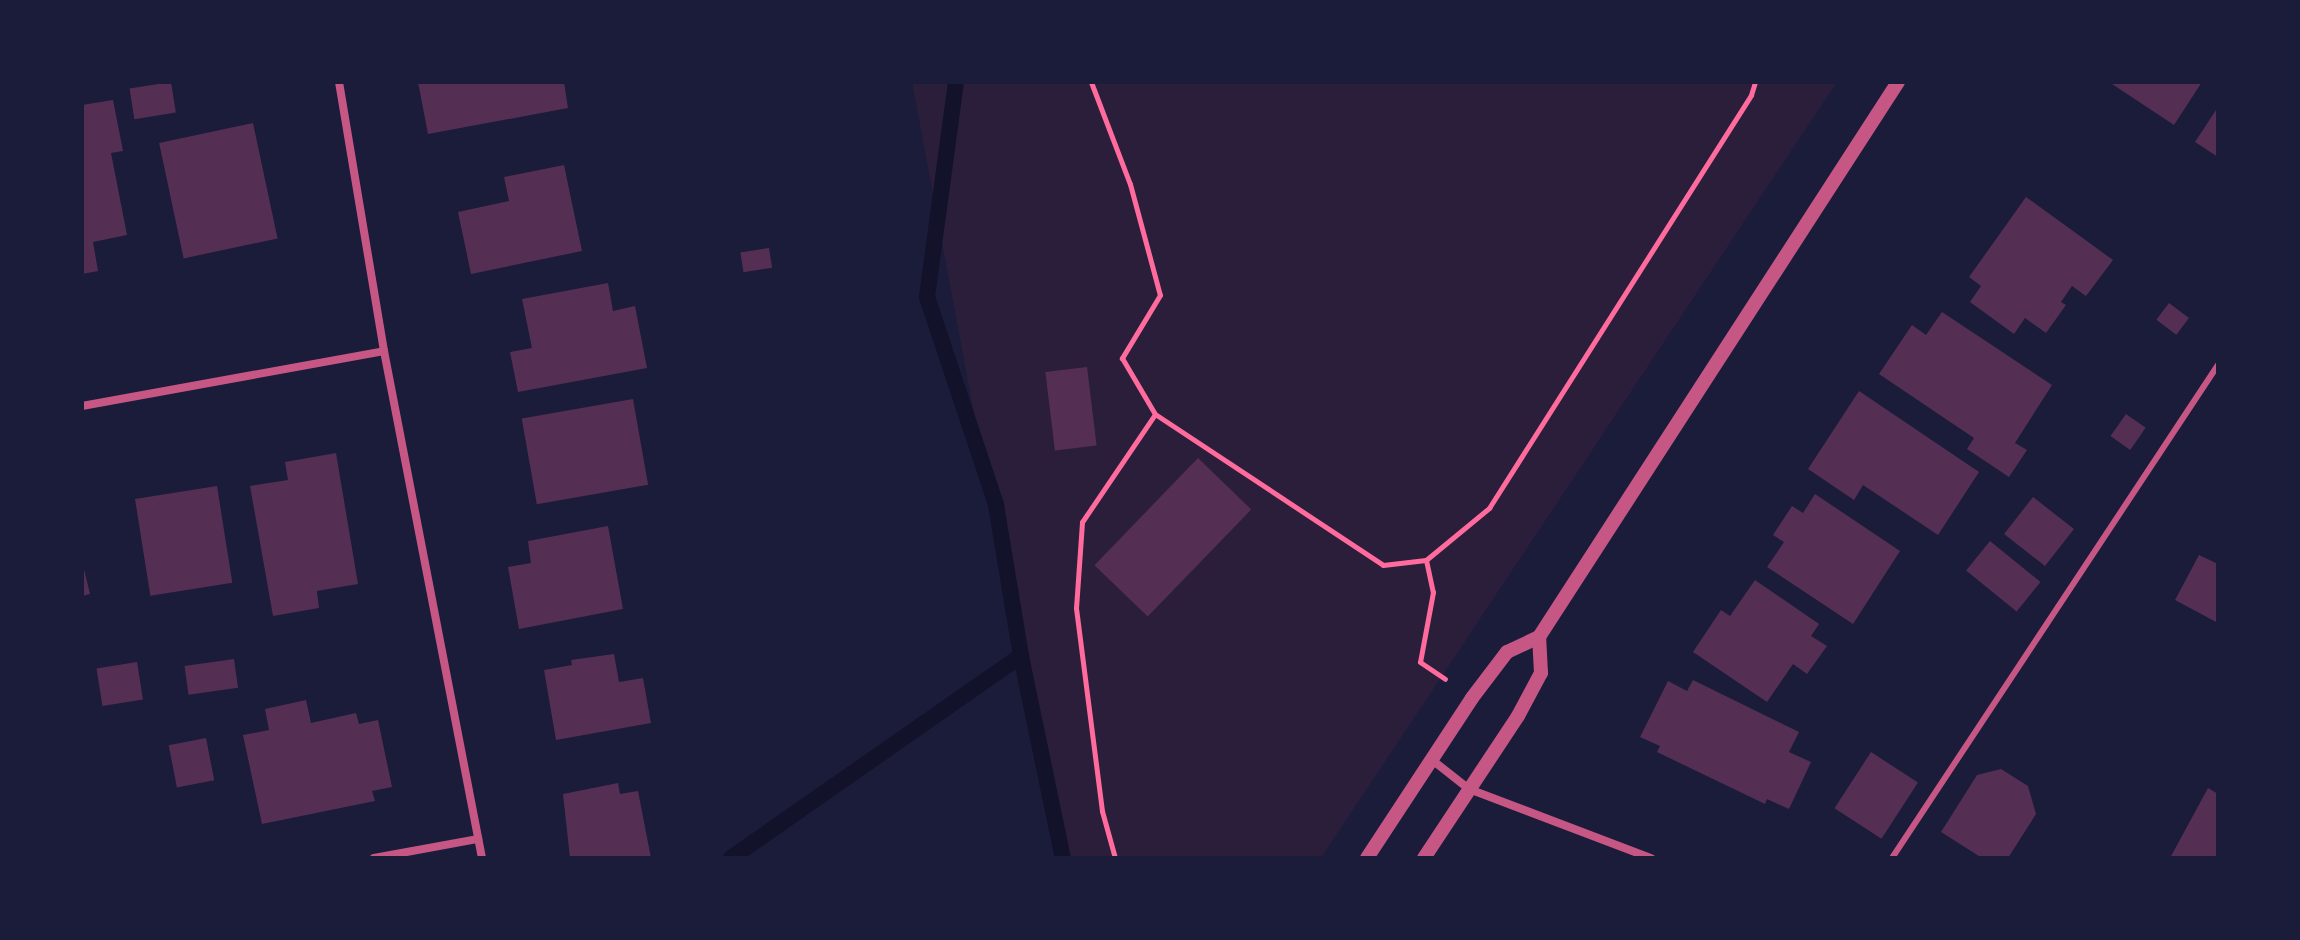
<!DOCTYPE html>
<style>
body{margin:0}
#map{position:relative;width:2300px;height:940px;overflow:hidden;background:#1b1b3a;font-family:"Asap Condensed",sans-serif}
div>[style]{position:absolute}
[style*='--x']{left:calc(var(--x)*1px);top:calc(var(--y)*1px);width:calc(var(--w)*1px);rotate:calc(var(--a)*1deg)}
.green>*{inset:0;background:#2a1e3b}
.stream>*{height:16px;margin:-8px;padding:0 8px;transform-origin:8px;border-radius:8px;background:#12122b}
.building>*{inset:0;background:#542f53;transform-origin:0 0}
.path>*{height:5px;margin:-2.5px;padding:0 2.5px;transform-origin:2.5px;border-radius:2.5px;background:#ff6b9d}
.service>*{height:6px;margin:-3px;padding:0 3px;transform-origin:3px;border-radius:3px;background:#c65784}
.minor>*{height:8px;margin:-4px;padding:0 4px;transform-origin:4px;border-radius:4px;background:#c65784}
.tertiary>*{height:14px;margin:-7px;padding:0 7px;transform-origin:7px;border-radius:7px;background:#c65784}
span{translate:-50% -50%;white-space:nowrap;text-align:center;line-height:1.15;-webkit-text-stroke:7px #1b1b3a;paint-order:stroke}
.frame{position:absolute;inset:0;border:84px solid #1b1b3a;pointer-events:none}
</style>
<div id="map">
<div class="green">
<i style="clip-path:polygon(912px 82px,1837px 82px,1321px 858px,1057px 858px)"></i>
</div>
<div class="stream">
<i style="--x:956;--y:82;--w:217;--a:97.7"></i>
<i style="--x:927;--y:297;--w:219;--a:71.6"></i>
<i style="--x:996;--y:505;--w:153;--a:80.6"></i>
<i style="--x:1021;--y:656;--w:206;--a:78.3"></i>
<i style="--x:731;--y:858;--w:353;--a:-34.9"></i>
</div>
<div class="building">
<i style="left:171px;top:82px;width:31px;height:42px;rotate:81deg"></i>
<i style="clip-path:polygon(418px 82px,564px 82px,568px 108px,428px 134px)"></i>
<i style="clip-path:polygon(2109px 82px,2202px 82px,2174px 125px)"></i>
<i style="clip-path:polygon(113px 100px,123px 151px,111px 153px,127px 235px,93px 242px,98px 271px,82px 274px,82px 105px)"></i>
<i style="clip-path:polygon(2218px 107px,2218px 157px,2195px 142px)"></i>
<i style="left:253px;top:123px;width:118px;height:96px;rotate:78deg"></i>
<i style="clip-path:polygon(564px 165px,582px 251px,471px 274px,458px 212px,509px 201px,504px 177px)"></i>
<i style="clip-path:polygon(2026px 197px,2113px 260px,2086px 296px,2072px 286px,2061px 302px,2066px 305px,2046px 333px,2025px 318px,2014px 334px,1970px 302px,1981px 286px,1969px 277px)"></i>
<i style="left:769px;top:248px;width:20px;height:29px;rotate:81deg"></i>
<i style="clip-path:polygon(608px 283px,613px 311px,635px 306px,647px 368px,518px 392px,510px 352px,532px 348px,522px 299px)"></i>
<i style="left:2169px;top:303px;width:25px;height:21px;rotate:37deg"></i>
<i style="clip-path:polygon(1942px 312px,2052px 385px,2015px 443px,2027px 450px,2009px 477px,1967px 449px,1974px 438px,1879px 374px,1912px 325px,1926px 335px)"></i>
<i style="left:1087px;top:367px;width:79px;height:42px;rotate:83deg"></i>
<i style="clip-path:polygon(1859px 391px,1979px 472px,1938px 535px,1863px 485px,1854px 500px,1808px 469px)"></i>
<i style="left:633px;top:399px;width:87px;height:113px;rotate:80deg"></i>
<i style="left:2126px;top:414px;width:24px;height:27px;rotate:35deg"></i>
<i style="clip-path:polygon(336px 453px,358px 584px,317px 591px,319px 608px,273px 616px,250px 486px,288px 480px,285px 462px)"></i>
<i style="left:1198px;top:458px;width:74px;height:149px;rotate:44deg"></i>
<i style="left:217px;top:486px;width:98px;height:83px;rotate:81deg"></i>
<i style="clip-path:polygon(1815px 494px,1900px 551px,1853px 624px,1767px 567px,1784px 542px,1773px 535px,1792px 506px,1803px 513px)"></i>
<i style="left:2033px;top:497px;width:52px;height:47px;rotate:38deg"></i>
<i style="clip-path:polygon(608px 526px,623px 609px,519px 629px,508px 567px,531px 563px,528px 541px)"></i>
<i style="left:1990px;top:541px;width:65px;height:38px;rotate:39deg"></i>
<i style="clip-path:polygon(2199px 555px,2218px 564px,2218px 623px,2175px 600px)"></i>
<i style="clip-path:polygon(82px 561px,90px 594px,82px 596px)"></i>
<i style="clip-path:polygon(1755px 580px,1819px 624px,1811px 636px,1827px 646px,1807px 674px,1793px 664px,1767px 702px,1693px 652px,1721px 610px,1730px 616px)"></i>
<i style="clip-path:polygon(614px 654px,619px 682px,643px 678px,651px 723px,556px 740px,544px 670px,572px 665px,571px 660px)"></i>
<i style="left:234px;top:659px;width:29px;height:50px;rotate:82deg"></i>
<i style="left:137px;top:662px;width:38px;height:41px;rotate:81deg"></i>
<i style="clip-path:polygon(1693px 680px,1799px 732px,1789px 752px,1811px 762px,1789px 809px,1767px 799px,1765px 804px,1657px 752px,1660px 746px,1640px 737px,1668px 681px,1687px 691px)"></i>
<i style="clip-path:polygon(306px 700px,311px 723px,356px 713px,359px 724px,378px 720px,392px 787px,372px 791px,375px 801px,262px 824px,243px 735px,269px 730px,265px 709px)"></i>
<i style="left:206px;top:738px;width:43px;height:38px;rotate:79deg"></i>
<i style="left:1871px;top:752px;width:56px;height:67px;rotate:33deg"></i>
<i style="clip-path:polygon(2001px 769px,2028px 786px,2036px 814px,2008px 858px,1982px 858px,1941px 832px,1977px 775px)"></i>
<i style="clip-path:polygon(618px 783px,620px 794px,638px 791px,651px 858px,570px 858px,563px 794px)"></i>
<i style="clip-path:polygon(2208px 788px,2218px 794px,2218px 858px,2170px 858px)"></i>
</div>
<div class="path">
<i style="--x:1091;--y:82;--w:109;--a:69.1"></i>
<i style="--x:1130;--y:184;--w:115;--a:74.9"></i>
<i style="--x:1160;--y:295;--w:74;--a:121.1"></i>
<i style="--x:1122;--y:358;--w:65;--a:59.5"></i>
<i style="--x:1155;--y:414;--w:273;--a:33.5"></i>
<i style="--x:1383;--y:565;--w:43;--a:-6.6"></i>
<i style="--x:1426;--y:560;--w:82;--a:-39.5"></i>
<i style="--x:1489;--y:508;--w:489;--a:-57.6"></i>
<i style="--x:1751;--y:95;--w:14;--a:-73"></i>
<i style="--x:1426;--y:560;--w:33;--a:78"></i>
<i style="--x:1433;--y:592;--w:71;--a:100.5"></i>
<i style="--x:1420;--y:662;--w:30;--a:34"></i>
<i style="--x:1115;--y:858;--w:49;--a:-105.5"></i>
<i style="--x:1102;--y:811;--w:205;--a:-97.3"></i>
<i style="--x:1076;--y:608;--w:86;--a:-86"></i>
<i style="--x:1082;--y:522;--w:130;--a:-55.9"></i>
</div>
<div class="service">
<i style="--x:1892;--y:858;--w:591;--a:-56.53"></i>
</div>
<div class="minor">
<i style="--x:339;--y:82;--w:273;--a:80.5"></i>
<i style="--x:384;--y:351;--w:516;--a:79.06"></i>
<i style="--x:82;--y:406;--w:307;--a:-10.3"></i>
<i style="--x:1431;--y:759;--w:48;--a:38.3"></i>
<i style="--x:1469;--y:789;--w:195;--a:20.8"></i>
<i style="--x:374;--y:858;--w:106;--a:-10.4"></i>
</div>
<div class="tertiary">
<i style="--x:1367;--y:858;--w:191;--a:-56.7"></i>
<i style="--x:1472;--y:698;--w:58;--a:-52.7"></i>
<i style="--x:1507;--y:652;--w:35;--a:-25"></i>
<i style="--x:1539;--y:637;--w:661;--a:-57.1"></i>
<i style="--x:1424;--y:858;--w:170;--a:-56.5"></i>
<i style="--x:1518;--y:716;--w:49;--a:-61.9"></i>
<i style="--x:1541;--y:673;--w:36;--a:-93"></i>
</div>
<div class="frame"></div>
</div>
